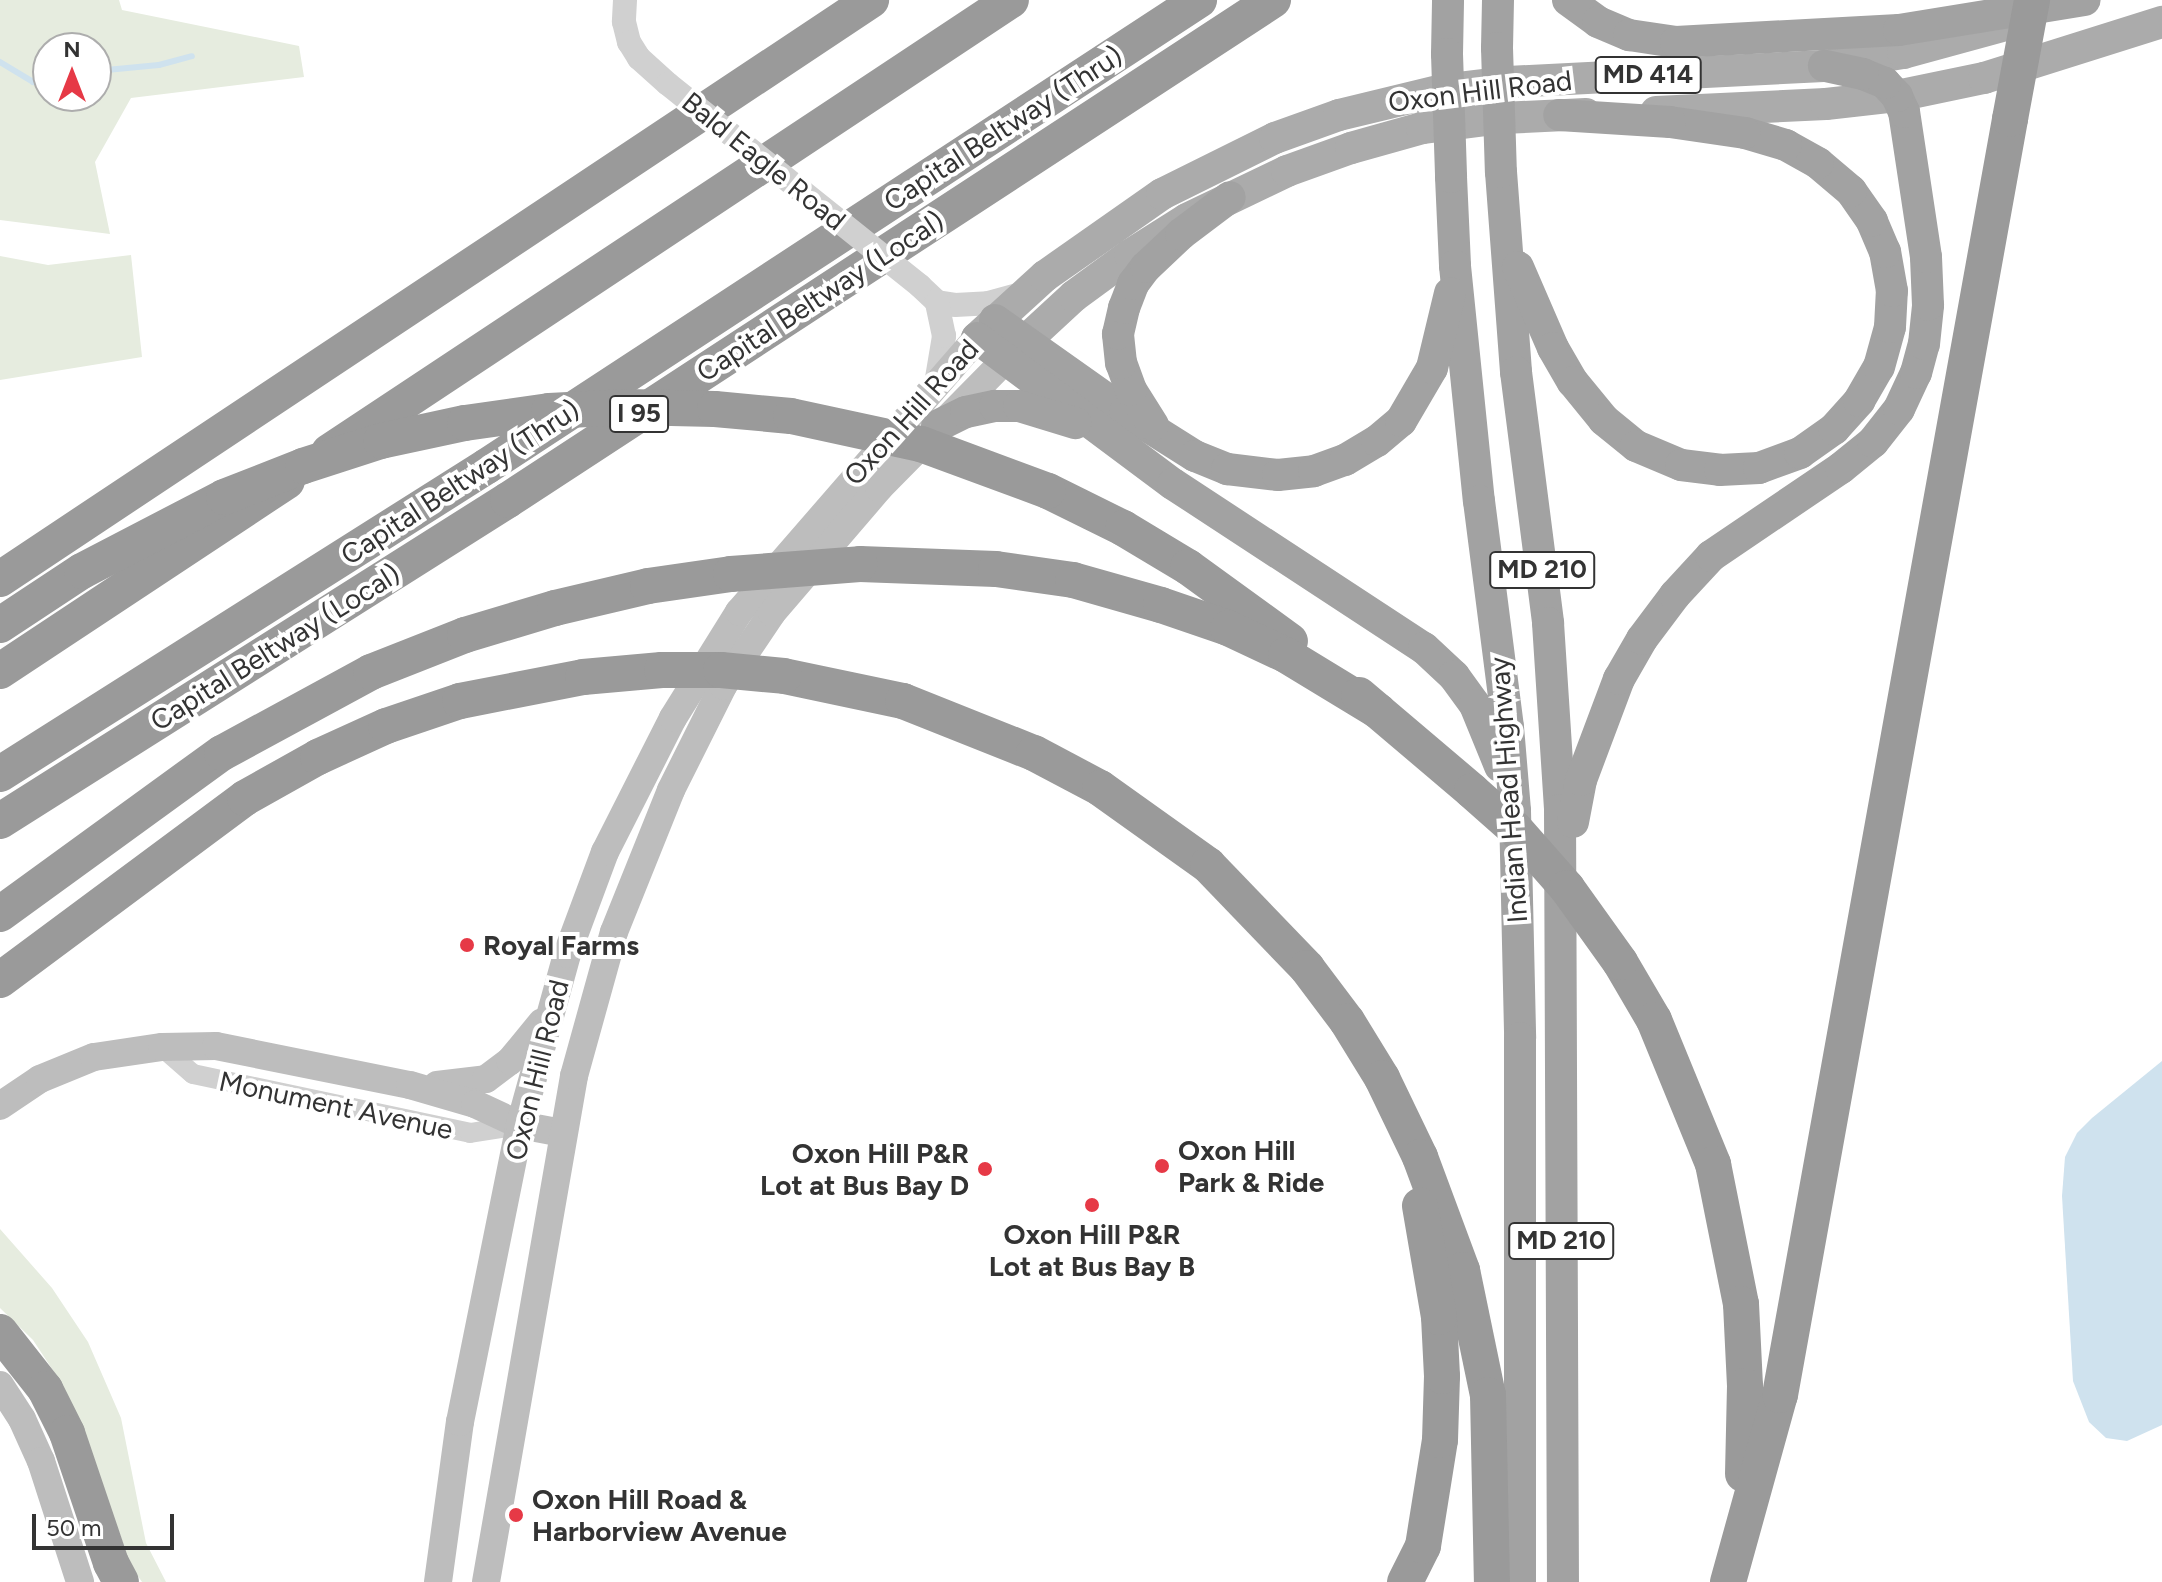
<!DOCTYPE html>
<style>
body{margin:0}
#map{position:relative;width:2162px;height:1582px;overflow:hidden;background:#fff;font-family:Figtree,sans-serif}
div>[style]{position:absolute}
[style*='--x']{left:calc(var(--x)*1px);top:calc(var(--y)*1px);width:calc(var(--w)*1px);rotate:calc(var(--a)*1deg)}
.green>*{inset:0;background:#e6ecdf}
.water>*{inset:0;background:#cfe2ee}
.stream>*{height:6px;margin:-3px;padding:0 3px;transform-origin:3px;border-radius:3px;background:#cfe2ee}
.minor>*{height:20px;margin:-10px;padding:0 10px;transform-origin:10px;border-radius:10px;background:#d0d0d0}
.tertiary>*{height:24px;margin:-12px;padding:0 12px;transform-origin:12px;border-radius:12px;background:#d0d0d0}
.secondary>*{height:28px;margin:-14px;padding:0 14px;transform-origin:14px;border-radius:14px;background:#bdbdbd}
.primary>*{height:32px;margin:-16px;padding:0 16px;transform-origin:16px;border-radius:16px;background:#ababab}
.trunk>*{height:32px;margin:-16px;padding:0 16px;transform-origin:16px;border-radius:16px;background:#a2a2a2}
.motorway>*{height:36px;margin:-18px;padding:0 18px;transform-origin:18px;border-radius:18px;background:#9a9a9a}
.tertiary-bridge>*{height:24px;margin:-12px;padding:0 12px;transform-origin:12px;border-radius:12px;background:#d0d0d0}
.trunk-bridge>*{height:32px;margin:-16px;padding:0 16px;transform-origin:16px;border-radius:16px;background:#a2a2a2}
.motorway-bridge>*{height:36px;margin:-18px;padding:0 18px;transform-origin:18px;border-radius:18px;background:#9a9a9a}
.dots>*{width:22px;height:22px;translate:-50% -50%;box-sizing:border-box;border:4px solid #fff;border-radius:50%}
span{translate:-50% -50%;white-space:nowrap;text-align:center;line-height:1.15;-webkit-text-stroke:8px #fff;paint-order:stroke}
.shield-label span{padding:2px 6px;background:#fff;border:2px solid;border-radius:6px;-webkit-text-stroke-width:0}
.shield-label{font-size:26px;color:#333;font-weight:700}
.street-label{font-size:28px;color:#333}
.poi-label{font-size:28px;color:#333;font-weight:700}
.left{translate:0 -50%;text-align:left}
.right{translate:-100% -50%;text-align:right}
.north{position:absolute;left:32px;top:32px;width:80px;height:80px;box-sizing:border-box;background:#fff;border:2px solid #adadad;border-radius:50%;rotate:0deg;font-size:22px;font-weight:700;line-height:32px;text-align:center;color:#333}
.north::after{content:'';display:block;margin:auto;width:28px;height:36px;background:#e63946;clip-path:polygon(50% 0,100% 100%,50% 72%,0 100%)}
.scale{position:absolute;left:32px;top:1514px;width:142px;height:36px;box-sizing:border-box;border:4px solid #333;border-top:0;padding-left:10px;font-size:24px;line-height:28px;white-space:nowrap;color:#333;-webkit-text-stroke:6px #fff;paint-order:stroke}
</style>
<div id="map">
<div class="green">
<i style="clip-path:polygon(evenodd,0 0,119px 0,122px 10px,299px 46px,304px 77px,131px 98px,95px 162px,110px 234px,0 220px,0 0,96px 48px,96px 96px,48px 96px,48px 48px,96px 48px)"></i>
<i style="clip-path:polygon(131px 255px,142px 357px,0 380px,0 256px,48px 265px)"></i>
<i style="clip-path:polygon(0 1229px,52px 1288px,88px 1342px,121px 1418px,146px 1543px,166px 1582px,142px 1582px,131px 1566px,81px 1425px,60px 1381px,33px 1340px,0 1308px)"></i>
</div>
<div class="water">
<i style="clip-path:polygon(2162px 1061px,2162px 1425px,2127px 1441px,2106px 1438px,2089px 1422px,2073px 1381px,2062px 1196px,2065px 1157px,2077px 1133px,2092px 1118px)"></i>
</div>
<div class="stream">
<i style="--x:0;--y:62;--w:39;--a:31"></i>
<i style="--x:33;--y:82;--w:15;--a:-8"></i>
<i style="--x:96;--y:71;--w:63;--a:-5.4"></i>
<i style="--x:159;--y:65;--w:34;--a:-15"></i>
</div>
<div class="minor">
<i style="--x:162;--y:1047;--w:41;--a:41.1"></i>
<i style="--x:193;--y:1074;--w:283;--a:12"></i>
<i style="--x:470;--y:1133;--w:51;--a:-9.1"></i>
</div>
<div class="tertiary">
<i style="--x:625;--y:0;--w:22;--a:93"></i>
<i style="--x:624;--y:22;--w:21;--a:76"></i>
<i style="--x:629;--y:42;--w:19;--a:58"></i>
<i style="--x:639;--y:58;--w:39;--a:42"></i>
<i style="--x:920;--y:286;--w:23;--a:43"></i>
<i style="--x:937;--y:302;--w:18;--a:9"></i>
<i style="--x:955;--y:305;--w:33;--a:-3"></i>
<i style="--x:988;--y:303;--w:34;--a:-15"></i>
<i style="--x:936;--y:384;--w:49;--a:-80.5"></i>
<i style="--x:944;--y:336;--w:35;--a:-102"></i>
</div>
<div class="secondary">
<i style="--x:437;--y:1085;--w:49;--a:-7"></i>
<i style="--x:486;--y:1079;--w:30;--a:-37"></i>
<i style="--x:510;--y:1061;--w:50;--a:-50.6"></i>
<i style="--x:0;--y:1106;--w:48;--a:-34"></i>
<i style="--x:40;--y:1079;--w:58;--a:-22.2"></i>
<i style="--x:94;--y:1057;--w:69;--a:-8.4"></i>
<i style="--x:162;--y:1047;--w:54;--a:-1.1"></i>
<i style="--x:216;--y:1046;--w:198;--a:11.4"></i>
<i style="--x:410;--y:1085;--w:68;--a:16.3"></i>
<i style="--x:475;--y:1104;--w:50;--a:25"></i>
<i style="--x:520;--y:1125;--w:43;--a:10.8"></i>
<i style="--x:0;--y:1385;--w:40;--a:57.1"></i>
<i style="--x:22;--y:1419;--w:46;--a:65.7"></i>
<i style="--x:41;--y:1461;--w:127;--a:72.1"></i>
<i style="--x:438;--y:1582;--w:162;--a:-82.2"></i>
<i style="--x:460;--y:1422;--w:303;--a:-78.6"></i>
<i style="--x:520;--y:1125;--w:177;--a:-74.6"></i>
<i style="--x:567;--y:954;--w:109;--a:-69.6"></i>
<i style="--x:605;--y:852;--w:150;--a:-63.1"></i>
<i style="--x:673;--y:718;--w:125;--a:-58.1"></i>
<i style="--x:739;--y:612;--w:363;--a:-49"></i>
<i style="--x:486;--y:1582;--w:514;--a:-80.13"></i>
<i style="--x:574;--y:1076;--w:149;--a:-74.5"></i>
<i style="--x:614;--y:932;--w:153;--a:-68.1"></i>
<i style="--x:671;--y:790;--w:116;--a:-63.4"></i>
<i style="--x:723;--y:686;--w:88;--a:-56.1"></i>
<i style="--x:772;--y:613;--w:165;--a:-49.4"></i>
<i style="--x:879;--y:488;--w:181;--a:-45.4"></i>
</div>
<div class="primary">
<i style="--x:1656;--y:112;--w:170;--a:-2.7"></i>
<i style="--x:1826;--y:104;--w:71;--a:-6.4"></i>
<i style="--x:1897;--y:96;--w:89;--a:-11.7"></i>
<i style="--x:1984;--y:78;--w:187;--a:-17.5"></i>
<i style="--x:977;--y:338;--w:92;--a:-42.4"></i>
<i style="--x:1045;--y:276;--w:143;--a:-35"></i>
<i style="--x:1162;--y:194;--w:126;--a:-26.4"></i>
<i style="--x:1275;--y:138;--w:68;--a:-19.8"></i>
<i style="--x:1339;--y:115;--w:106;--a:-13.6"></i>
<i style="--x:1442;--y:90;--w:66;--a:-6.9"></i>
<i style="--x:1508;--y:82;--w:316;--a:-2.9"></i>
<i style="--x:1824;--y:66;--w:80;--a:-9.3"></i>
<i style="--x:1903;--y:53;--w:129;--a:-15.3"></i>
<i style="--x:1007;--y:358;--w:91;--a:-42.8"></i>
<i style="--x:1074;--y:296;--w:69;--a:-36.2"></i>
<i style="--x:1130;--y:255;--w:67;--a:-32.3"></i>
<i style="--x:1187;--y:219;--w:111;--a:-25.6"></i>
<i style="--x:1287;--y:171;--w:68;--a:-19.8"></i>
<i style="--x:1351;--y:148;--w:74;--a:-15.7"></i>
<i style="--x:1422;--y:128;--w:81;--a:-7.1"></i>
<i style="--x:1502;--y:118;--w:84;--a:-2.7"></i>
</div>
<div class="trunk">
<i style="--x:1568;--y:0;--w:37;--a:36"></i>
<i style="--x:1598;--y:22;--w:34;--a:23"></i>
<i style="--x:1629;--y:35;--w:48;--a:8.5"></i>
<i style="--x:1676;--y:42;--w:223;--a:-3.1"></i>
<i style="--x:1899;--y:30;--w:188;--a:-9.2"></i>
<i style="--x:1497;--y:48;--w:48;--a:-88.8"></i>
<i style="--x:1447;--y:54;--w:54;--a:-88.9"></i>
<i style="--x:1501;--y:172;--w:201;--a:85.7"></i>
<i style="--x:1516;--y:372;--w:253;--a:82.7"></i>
<i style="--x:1548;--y:623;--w:187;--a:86.3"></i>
<i style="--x:1560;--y:810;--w:772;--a:89.78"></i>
<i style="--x:1451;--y:177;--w:89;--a:87.4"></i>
<i style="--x:1455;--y:266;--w:236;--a:84.2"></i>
<i style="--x:1479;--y:501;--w:228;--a:82.7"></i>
<i style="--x:1508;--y:727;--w:84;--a:85.2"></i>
<i style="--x:1515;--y:811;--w:227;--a:88.7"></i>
<i style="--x:1520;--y:1038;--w:544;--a:90"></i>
<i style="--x:1518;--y:267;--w:88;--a:66.6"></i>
<i style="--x:1553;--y:348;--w:39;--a:60"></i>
<i style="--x:1573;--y:382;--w:49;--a:50.8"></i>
<i style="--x:1604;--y:420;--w:41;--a:39.1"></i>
<i style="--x:1636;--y:446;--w:49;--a:22.9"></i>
<i style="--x:1681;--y:465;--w:39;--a:7"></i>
<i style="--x:1720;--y:470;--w:39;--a:-3"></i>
<i style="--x:1759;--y:468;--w:44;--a:-20.1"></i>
<i style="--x:1800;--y:453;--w:42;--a:-35.2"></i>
<i style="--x:1834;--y:429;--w:38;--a:-48"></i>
<i style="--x:1859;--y:401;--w:39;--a:-60"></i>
<i style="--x:1879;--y:367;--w:41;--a:-74.6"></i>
<i style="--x:1890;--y:327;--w:36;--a:-87"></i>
<i style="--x:1892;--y:291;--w:40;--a:-100"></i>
<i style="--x:1885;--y:252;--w:34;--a:-113"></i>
<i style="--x:1872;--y:221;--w:37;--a:-125"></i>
<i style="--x:1851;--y:191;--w:43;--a:-139.7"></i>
<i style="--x:1818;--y:163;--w:37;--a:-151"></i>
<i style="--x:1786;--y:145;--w:43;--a:-163.7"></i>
<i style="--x:1745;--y:133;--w:76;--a:-171.7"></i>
<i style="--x:1670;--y:122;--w:111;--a:-176.4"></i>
<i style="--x:995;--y:320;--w:159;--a:35.3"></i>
<i style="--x:1125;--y:412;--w:83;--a:32.2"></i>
<i style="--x:1195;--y:456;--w:35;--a:22"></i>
<i style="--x:1227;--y:469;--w:51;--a:6.7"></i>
<i style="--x:1278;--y:475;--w:36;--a:-6"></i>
<i style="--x:1314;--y:471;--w:33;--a:-20"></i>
<i style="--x:1345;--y:460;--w:37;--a:-31"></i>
<i style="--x:1377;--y:441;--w:31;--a:-40"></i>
<i style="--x:1401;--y:421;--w:61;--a:-59.7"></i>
<i style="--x:1432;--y:368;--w:77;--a:-76.5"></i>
<i style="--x:977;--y:338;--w:244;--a:36.7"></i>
<i style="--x:1173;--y:484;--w:300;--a:33.2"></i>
<i style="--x:1424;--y:648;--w:41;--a:43"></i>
<i style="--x:1454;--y:676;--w:36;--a:54"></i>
<i style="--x:1475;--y:705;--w:66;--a:67.7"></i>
<i style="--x:1153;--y:425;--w:41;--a:-122.2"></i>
<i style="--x:1131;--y:390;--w:29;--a:-110"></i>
<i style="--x:1121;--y:363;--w:29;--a:-96"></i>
<i style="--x:1118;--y:334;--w:27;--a:-77"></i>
<i style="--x:1124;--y:308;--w:26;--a:-69"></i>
<i style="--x:1133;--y:284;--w:21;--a:-53"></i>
<i style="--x:1146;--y:267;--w:48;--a:-43.3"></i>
<i style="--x:1181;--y:234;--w:61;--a:-37.1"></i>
<i style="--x:937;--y:426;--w:32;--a:-26"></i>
<i style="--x:966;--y:412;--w:30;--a:-12"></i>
<i style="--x:995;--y:406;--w:24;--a:0"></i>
<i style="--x:1019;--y:406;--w:59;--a:16.9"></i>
<i style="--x:1573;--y:822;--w:43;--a:-79.2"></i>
<i style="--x:1581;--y:780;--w:108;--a:-69.4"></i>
<i style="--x:1619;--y:679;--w:46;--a:-60.1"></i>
<i style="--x:1642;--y:639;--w:55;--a:-53.1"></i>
<i style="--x:1675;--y:595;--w:53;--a:-47.3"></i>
<i style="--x:1711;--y:556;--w:157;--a:-34.1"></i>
<i style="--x:1841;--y:468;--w:41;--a:-39.1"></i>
<i style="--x:1873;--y:442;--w:42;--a:-51.8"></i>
<i style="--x:1899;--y:409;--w:40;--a:-65"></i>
<i style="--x:1916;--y:373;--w:30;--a:-75"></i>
<i style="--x:1924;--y:344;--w:39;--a:-84"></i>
<i style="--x:1928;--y:305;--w:48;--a:-92.4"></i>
<i style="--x:1926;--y:257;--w:147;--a:-98.6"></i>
<i style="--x:1904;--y:112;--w:17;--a:-114"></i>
<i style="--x:1897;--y:96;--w:18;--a:-133"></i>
<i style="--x:1885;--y:83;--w:24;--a:-158"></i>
<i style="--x:1863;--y:74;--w:40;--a:-168"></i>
</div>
<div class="motorway">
<i style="--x:329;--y:452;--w:818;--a:-33.53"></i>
<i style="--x:1048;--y:491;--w:84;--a:26.3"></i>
<i style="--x:1123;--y:528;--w:76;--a:31"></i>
<i style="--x:1188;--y:567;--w:126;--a:36"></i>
<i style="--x:860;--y:564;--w:136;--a:2.1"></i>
<i style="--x:996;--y:569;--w:78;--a:8.1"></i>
<i style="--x:1073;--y:580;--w:91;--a:15.9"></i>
<i style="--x:1161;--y:605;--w:71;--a:18.9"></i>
<i style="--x:1228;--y:628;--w:64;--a:25"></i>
<i style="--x:1286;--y:655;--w:108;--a:31.3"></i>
<i style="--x:0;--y:579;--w:1046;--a:-33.61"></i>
<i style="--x:0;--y:625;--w:98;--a:-33.4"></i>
<i style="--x:0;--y:671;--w:344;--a:-33.5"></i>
<i style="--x:784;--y:676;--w:122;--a:11.9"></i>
<i style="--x:903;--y:701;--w:141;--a:21.7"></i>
<i style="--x:1034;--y:753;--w:75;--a:27.9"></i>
<i style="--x:1100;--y:788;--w:133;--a:35.5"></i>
<i style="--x:1208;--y:865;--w:143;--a:46.1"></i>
<i style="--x:1307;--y:968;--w:66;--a:53"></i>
<i style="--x:1347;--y:1021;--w:67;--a:58.4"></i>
<i style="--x:1382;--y:1078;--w:88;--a:64.3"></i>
<i style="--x:1420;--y:1157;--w:121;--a:69.6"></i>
<i style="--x:1462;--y:1270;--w:128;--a:78.3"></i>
<i style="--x:1488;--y:1395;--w:187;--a:88.8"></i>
<i style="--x:1359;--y:695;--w:148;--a:40.3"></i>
<i style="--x:0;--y:774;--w:576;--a:-32.31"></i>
<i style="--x:487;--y:466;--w:851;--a:-33.2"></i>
<i style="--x:0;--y:821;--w:601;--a:-32.29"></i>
<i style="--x:508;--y:500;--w:914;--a:-33.17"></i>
<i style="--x:0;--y:914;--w:274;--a:-36"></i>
<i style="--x:222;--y:753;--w:170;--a:-28.5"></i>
<i style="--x:371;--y:672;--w:101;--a:-21.5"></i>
<i style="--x:465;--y:635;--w:94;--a:-16.7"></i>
<i style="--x:555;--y:608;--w:96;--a:-13.3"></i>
<i style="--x:648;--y:586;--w:84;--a:-8.2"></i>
<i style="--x:1620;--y:962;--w:67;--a:59.6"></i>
<i style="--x:1654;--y:1020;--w:156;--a:67.7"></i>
<i style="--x:1713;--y:1164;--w:143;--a:78.7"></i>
<i style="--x:1741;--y:1304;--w:82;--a:87.2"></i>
<i style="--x:1745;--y:1386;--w:88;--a:91.3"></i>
<i style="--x:0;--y:980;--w:305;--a:-36.6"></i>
<i style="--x:245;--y:798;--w:84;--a:-29.3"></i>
<i style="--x:318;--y:757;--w:75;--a:-24.5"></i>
<i style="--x:386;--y:726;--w:78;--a:-18.7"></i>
<i style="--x:460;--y:701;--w:125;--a:-11"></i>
<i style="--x:583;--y:677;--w:79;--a:-5.1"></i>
<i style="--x:0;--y:1332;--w:73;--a:51.7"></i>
<i style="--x:45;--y:1389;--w:49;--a:63.4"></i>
<i style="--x:67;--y:1433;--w:137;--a:71.3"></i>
<i style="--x:111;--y:1563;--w:21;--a:62"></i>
<i style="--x:1405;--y:1582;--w:40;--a:-63.4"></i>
<i style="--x:1423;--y:1546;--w:107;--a:-80.9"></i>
<i style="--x:1440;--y:1440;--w:64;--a:-88.2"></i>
<i style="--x:1442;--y:1376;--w:59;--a:-92.9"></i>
<i style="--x:1439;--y:1317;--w:113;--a:-99.7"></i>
<i style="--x:1728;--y:1582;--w:194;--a:-74.5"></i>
<i style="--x:1780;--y:1395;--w:1297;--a:-79.78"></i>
</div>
<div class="tertiary-bridge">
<i style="--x:668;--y:84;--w:323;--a:38.7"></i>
</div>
<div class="trunk-bridge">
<i style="--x:1497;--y:48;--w:124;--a:88.2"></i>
<i style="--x:1447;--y:54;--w:123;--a:88.1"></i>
</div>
<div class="motorway-bridge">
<i style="--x:2010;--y:119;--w:121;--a:-79.5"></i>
<i style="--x:82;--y:571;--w:160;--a:-27.5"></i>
<i style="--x:224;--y:497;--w:85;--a:-21.4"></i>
<i style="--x:303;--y:466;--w:82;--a:-17.8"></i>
<i style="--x:381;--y:441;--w:86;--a:-12.1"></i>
<i style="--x:465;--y:423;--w:85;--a:-8.1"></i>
<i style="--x:549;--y:411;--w:79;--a:-2.9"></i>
<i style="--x:628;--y:407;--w:87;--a:1.3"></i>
<i style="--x:715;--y:409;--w:76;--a:5.3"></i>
<i style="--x:791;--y:416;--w:133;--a:12.2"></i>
<i style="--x:921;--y:444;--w:135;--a:20.3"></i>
<i style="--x:731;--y:574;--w:129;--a:-4.4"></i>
<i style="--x:662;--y:670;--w:59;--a:0"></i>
<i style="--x:721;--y:670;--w:63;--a:5.4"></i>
<i style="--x:1472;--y:791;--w:57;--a:41.5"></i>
<i style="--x:1515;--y:829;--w:79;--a:48.6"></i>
<i style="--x:1567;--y:888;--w:91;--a:54.4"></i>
</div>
<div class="dots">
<i style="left:467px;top:945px;background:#e63946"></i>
<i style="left:1162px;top:1166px;background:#e63946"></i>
<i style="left:985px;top:1169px;background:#e63946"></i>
<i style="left:1092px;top:1205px;background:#e63946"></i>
<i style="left:516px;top:1515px;background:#e63946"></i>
</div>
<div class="shield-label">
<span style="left:1648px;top:75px">MD 414</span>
<span style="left:639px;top:414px">I 95</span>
<span style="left:1542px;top:570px">MD 210</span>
<span style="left:1561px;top:1241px">MD 210</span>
</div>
<div class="street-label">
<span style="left:1480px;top:91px;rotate:-7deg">Oxon Hill Road</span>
<span style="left:1003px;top:128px;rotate:-33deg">Capital Beltway (Thru)</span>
<span style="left:764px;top:161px;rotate:39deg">Bald Eagle Road</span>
<span style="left:820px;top:296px;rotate:-33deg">Capital Beltway (Local)</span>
<span style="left:911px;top:412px;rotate:-48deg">Oxon Hill Road</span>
<span style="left:460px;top:482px;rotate:-33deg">Capital Beltway (Thru)</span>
<span style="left:275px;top:647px;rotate:-32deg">Capital Beltway (Local)</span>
<span style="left:1508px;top:790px;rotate:-94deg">Indian Head Highway</span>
<span style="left:537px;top:1070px;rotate:-76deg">Oxon Hill Road</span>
<span style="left:336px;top:1105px;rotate:12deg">Monument Avenue</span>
</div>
<div class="poi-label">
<span class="left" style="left:483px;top:945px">Royal Farms</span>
<span class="left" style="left:1178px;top:1166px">Oxon Hill<br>Park &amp; Ride</span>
<span class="right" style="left:969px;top:1169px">Oxon Hill P&amp;R<br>Lot at Bus Bay D</span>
<span style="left:1092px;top:1250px">Oxon Hill P&amp;R<br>Lot at Bus Bay B</span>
<span class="left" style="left:532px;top:1515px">Oxon Hill Road &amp;<br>Harborview Avenue</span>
</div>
<div class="north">N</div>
<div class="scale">50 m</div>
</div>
